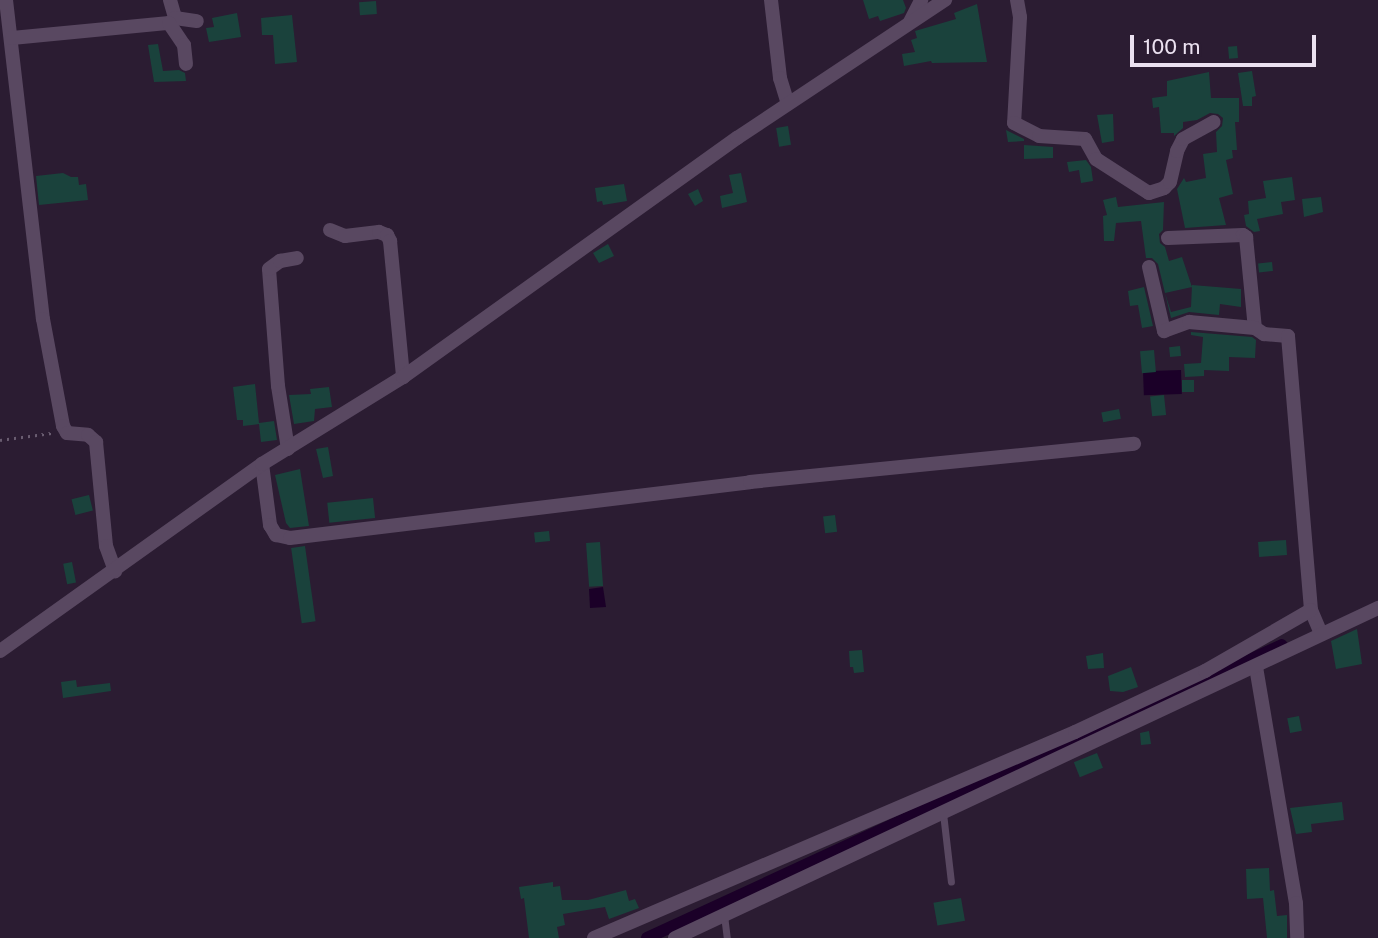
<!DOCTYPE html>
<style>
body{margin:0}
#map{position:relative;width:1378px;height:938px;overflow:hidden;background:#2b1c32;font-family:"Public Sans",sans-serif}
div>[style]{position:absolute}
[style*='--x']{left:calc(var(--x)*1px);top:calc(var(--y)*1px);width:calc(var(--w)*1px);rotate:calc(var(--a)*1deg)}
.water>*{inset:0;background:#1b0028;transform-origin:0 0}
.canal>*{height:12px;margin:-6px;padding:0 6px;transform-origin:6px;border-radius:6px;background:#1b0028}
.building>*{inset:0;background:#1a423c;transform-origin:0 0}
.path>*{height:2.5px;margin-top:-1.25px;transform-origin:0;background:repeating-linear-gradient(90deg,#695c70 0 2px,transparent 0 7px)}
.service>*{height:7px;margin:-3.5px;padding:0 3.5px;transform-origin:3.5px;border-radius:3.5px;background:#594861}
.minor>*{height:14px;margin:-7px;padding:0 7px;transform-origin:7px;border-radius:7px;background:#594861}
span{translate:-50% -50%;white-space:nowrap;text-align:center;line-height:1.15;-webkit-text-stroke:7px #2b1c32;paint-order:stroke}
.scale{position:absolute;left:1130px;top:35px;width:186px;height:32px;box-sizing:border-box;border:4px solid #ebe1f0;border-top:0;padding-left:9px;font-size:21px;line-height:24px;white-space:nowrap;color:#ebe1f0;-webkit-text-stroke:5px #2b1c32;paint-order:stroke}
</style>
<div id="map">
<div class="water">
<i style="left:1181px;top:370px;width:24px;height:38px;rotate:88deg"></i>
<i style="clip-path:polygon(603px 587px,606px 607px,590px 608px,589px 589px)"></i>
</div>
<div class="canal">
<i style="--x:647;--y:938;--w:699;--a:-24.77"></i>
</div>
<div class="building">
<i style="clip-path:polygon(863px 0,903px 0,906px 8px,904px 13px,880px 21px,878px 16px,869px 19px)"></i>
<i style="left:376px;top:1px;width:13px;height:17px;rotate:86deg"></i>
<i style="clip-path:polygon(977px 4px,987px 62px,932px 63px,931px 61px,904px 66px,902px 54px,915px 52px,911px 40px,917px 38px,915px 31px,956px 19px,954px 13px)"></i>
<i style="clip-path:polygon(237px 13px,241px 37px,209px 42px,206px 28px,214px 27px,212px 18px)"></i>
<i style="clip-path:polygon(292px 15px,297px 62px,275px 64px,273px 35px,262px 35px,261px 18px)"></i>
<i style="clip-path:polygon(158px 44px,163px 71px,179px 70px,185px 73px,186px 81px,154px 82px,148px 45px)"></i>
<i style="left:1237px;top:46px;width:12px;height:9px;rotate:85deg"></i>
<i style="clip-path:polygon(1252px 71px,1256px 96px,1252px 97px,1252px 106px,1243px 106px,1238px 73px)"></i>
<i style="clip-path:polygon(1209px 72px,1211px 98px,1239px 98px,1239px 122px,1235px 122px,1237px 150px,1232px 150px,1233px 158px,1226px 160px,1233px 194px,1219px 198px,1226px 225px,1185px 228px,1177px 189px,1184px 178px,1186px 182px,1206px 178px,1203px 154px,1217px 152px,1216px 132px,1222px 126px,1223px 118px,1218px 114px,1210px 113px,1197px 120px,1183px 122px,1183px 128px,1174px 136px,1174px 133px,1161px 133px,1159px 107px,1153px 108px,1152px 98px,1167px 96px,1167px 81px)"></i>
<i style="clip-path:polygon(1113px 114px,1114px 141px,1102px 143px,1097px 115px)"></i>
<i style="left:788px;top:126px;width:19px;height:12px;rotate:81deg"></i>
<i style="clip-path:polygon(1006px 130px,1024px 139px,1024px 141px,1008px 142px)"></i>
<i style="clip-path:polygon(1024px 145px,1053px 147px,1053px 158px,1024px 159px)"></i>
<i style="clip-path:polygon(1086px 160px,1091px 167px,1093px 181px,1081px 183px,1079px 170px,1069px 172px,1067px 162px)"></i>
<i style="clip-path:polygon(63px 173px,71px 177px,78px 177px,79px 185px,86px 184px,88px 200px,39px 205px,36px 176px)"></i>
<i style="clip-path:polygon(741px 173px,747px 202px,722px 208px,720px 196px,733px 193px,729px 175px)"></i>
<i style="clip-path:polygon(1292px 177px,1295px 200px,1281px 202px,1283px 214px,1257px 219px,1260px 231px,1254px 232px,1246px 226px,1244px 215px,1249px 214px,1248px 201px,1266px 198px,1263px 181px)"></i>
<i style="clip-path:polygon(624px 184px,627px 201px,603px 205px,602px 201px,597px 202px,595px 188px)"></i>
<i style="clip-path:polygon(698px 189px,703px 201px,695px 206px,688px 194px)"></i>
<i style="clip-path:polygon(1116px 197px,1118px 207px,1164px 202px,1163px 230px,1159px 234px,1160px 243px,1165px 247px,1169px 261px,1182px 257px,1192px 287px,1165px 293px,1171px 312px,1191px 307px,1192px 285px,1241px 289px,1241px 307px,1220px 304px,1219px 315px,1189px 312px,1171px 318px,1158px 264px,1152px 258px,1146px 258px,1141px 221px,1116px 223px,1114px 241px,1104px 241px,1103px 216px,1107px 215px,1103px 200px)"></i>
<i style="clip-path:polygon(1321px 197px,1323px 212px,1304px 217px,1302px 199px)"></i>
<i style="clip-path:polygon(608px 244px,614px 256px,599px 263px,593px 253px)"></i>
<i style="left:1272px;top:262px;width:9px;height:14px;rotate:84deg"></i>
<i style="clip-path:polygon(1144px 287px,1153px 326px,1142px 328px,1138px 305px,1130px 306px,1128px 291px)"></i>
<i style="clip-path:polygon(1191px 332px,1252px 337px,1256px 340px,1255px 358px,1229px 357px,1229px 371px,1204px 370px,1204px 376px,1185px 377px,1184px 364px,1201px 363px,1203px 337px,1191px 335px)"></i>
<i style="left:1180px;top:346px;width:10px;height:11px;rotate:84deg"></i>
<i style="left:1154px;top:350px;width:22px;height:14px;rotate:85deg"></i>
<i style="left:1182px;top:380px;width:12px;height:12px"></i>
<i style="clip-path:polygon(255px 384px,259px 423px,274px 421px,277px 440px,261px 442px,259px 424px,243px 426px,243px 420px,237px 420px,233px 387px)"></i>
<i style="clip-path:polygon(329px 387px,332px 407px,315px 409px,314px 421px,294px 424px,289px 395px,311px 394px,310px 389px)"></i>
<i style="left:1164px;top:395px;width:20px;height:14px;rotate:84deg"></i>
<i style="left:1119px;top:409px;width:10px;height:18px;rotate:79deg"></i>
<i style="clip-path:polygon(328px 447px,333px 476px,323px 478px,316px 449px)"></i>
<i style="clip-path:polygon(300px 469px,309px 526px,290px 528px,286px 523px,275px 475px)"></i>
<i style="left:89px;top:495px;width:16px;height:18px;rotate:76deg"></i>
<i style="left:373px;top:498px;width:20px;height:46px;rotate:84deg"></i>
<i style="left:835px;top:515px;width:17px;height:12px;rotate:83deg"></i>
<i style="left:549px;top:531px;width:10px;height:15px;rotate:84deg"></i>
<i style="left:1286px;top:540px;width:15px;height:28px;rotate:86deg"></i>
<i style="left:600px;top:542px;width:44px;height:14px;rotate:86deg"></i>
<i style="left:305px;top:546px;width:76px;height:14px;rotate:82deg"></i>
<i style="left:72px;top:562px;width:21px;height:9px;rotate:79deg"></i>
<i style="clip-path:polygon(1357px 629px,1362px 664px,1336px 669px,1331px 641px)"></i>
<i style="clip-path:polygon(862px 650px,864px 672px,854px 673px,853px 667px,850px 667px,849px 651px)"></i>
<i style="clip-path:polygon(1103px 653px,1104px 668px,1088px 669px,1086px 656px)"></i>
<i style="clip-path:polygon(1131px 667px,1138px 687px,1123px 692px,1110px 691px,1108px 676px)"></i>
<i style="clip-path:polygon(76px 680px,77px 687px,110px 683px,111px 691px,63px 698px,61px 682px)"></i>
<i style="left:1299px;top:716px;width:15px;height:12px;rotate:79deg"></i>
<i style="clip-path:polygon(1149px 731px,1151px 744px,1141px 745px,1140px 733px)"></i>
<i style="left:1097px;top:753px;width:16px;height:25px;rotate:68deg"></i>
<i style="clip-path:polygon(1342px 802px,1344px 820px,1311px 824px,1312px 832px,1296px 834px,1290px 808px)"></i>
<i style="clip-path:polygon(1269px 868px,1270px 891px,1274px 890px,1277px 916px,1287px 915px,1287px 938px,1267px 938px,1263px 898px,1247px 899px,1246px 869px)"></i>
<i style="clip-path:polygon(553px 882px,553px 887px,560px 886px,562px 900px,588px 900px,626px 890px,629px 901px,635px 899px,639px 908px,609px 919px,605px 907px,563px 914px,565px 925px,557px 927px,559px 938px,529px 938px,524px 898px,521px 899px,519px 887px)"></i>
<i style="left:961px;top:898px;width:23px;height:28px;rotate:80deg"></i>
</div>
<div class="path">
<i style="--x:0;--y:440;--w:52;--a:-7.7"></i>
</div>
<div class="service">
<i style="--x:943;--y:813;--w:69;--a:83.4"></i>
<i style="--x:724;--y:915;--w:23;--a:83"></i>
</div>
<div class="minor">
<i style="--x:6;--y:0;--w:321;--a:83.4"></i>
<i style="--x:43;--y:319;--w:109;--a:79.4"></i>
<i style="--x:63;--y:426;--w:8;--a:60"></i>
<i style="--x:67;--y:433;--w:21;--a:5"></i>
<i style="--x:88;--y:435;--w:11;--a:41"></i>
<i style="--x:96;--y:442;--w:104;--a:84.5"></i>
<i style="--x:106;--y:546;--w:27;--a:70"></i>
<i style="--x:170;--y:0;--w:19;--a:74"></i>
<i style="--x:175;--y:18;--w:22;--a:8"></i>
<i style="--x:771;--y:0;--w:79;--a:83.4"></i>
<i style="--x:780;--y:78;--w:27;--a:73"></i>
<i style="--x:1017;--y:0;--w:17;--a:80"></i>
<i style="--x:1020;--y:17;--w:106;--a:93.2"></i>
<i style="--x:1014;--y:123;--w:28;--a:27"></i>
<i style="--x:1039;--y:136;--w:46;--a:3.7"></i>
<i style="--x:1085;--y:139;--w:23;--a:61"></i>
<i style="--x:1096;--y:159;--w:63;--a:32.7"></i>
<i style="--x:1149;--y:193;--w:16;--a:-18"></i>
<i style="--x:1164;--y:188;--w:8;--a:-45"></i>
<i style="--x:1170;--y:182;--w:32;--a:-77"></i>
<i style="--x:1177;--y:151;--w:13;--a:-63"></i>
<i style="--x:1183;--y:139;--w:35;--a:-29"></i>
<i style="--x:910;--y:22;--w:25;--a:-63"></i>
<i style="--x:12;--y:38;--w:158;--a:-5.5"></i>
<i style="--x:169;--y:23;--w:27;--a:56"></i>
<i style="--x:184;--y:45;--w:19;--a:84"></i>
<i style="--x:330;--y:230;--w:16;--a:22"></i>
<i style="--x:345;--y:236;--w:34;--a:-7"></i>
<i style="--x:379;--y:232;--w:9;--a:21"></i>
<i style="--x:387;--y:235;--w:7;--a:63"></i>
<i style="--x:390;--y:241;--w:137;--a:84.5"></i>
<i style="--x:1168;--y:238;--w:75;--a:-2.3"></i>
<i style="--x:1243;--y:235;--w:4;--a:34"></i>
<i style="--x:1246;--y:237;--w:91;--a:84.4"></i>
<i style="--x:1255;--y:328;--w:11;--a:34"></i>
<i style="--x:1264;--y:334;--w:24;--a:5"></i>
<i style="--x:1288;--y:336;--w:275;--a:85.2"></i>
<i style="--x:1311;--y:610;--w:26;--a:67"></i>
<i style="--x:1149;--y:267;--w:66;--a:76.8"></i>
<i style="--x:1164;--y:331;--w:27;--a:-20"></i>
<i style="--x:1189;--y:322;--w:66;--a:5.2"></i>
<i style="--x:288;--y:449;--w:64;--a:-99"></i>
<i style="--x:278;--y:386;--w:117;--a:-94.4"></i>
<i style="--x:269;--y:269;--w:14;--a:-36"></i>
<i style="--x:280;--y:261;--w:17;--a:-10"></i>
<i style="--x:262;--y:464;--w:62;--a:82.5"></i>
<i style="--x:270;--y:525;--w:12;--a:59"></i>
<i style="--x:276;--y:535;--w:14;--a:12"></i>
<i style="--x:290;--y:538;--w:463;--a:-6.9"></i>
<i style="--x:750;--y:482;--w:386;--a:-5.7"></i>
<i style="--x:0;--y:651;--w:322;--a:-35.5"></i>
<i style="--x:262;--y:464;--w:166;--a:-31.7"></i>
<i style="--x:403;--y:377;--w:411;--a:-35.6"></i>
<i style="--x:737;--y:138;--w:250;--a:-33.6"></i>
<i style="--x:1256;--y:667;--w:239;--a:80.4"></i>
<i style="--x:1296;--y:903;--w:35;--a:88"></i>
<i style="--x:594;--y:938;--w:523;--a:-23.18"></i>
<i style="--x:1075;--y:732;--w:144;--a:-25.1"></i>
<i style="--x:1205;--y:671;--w:122;--a:-29.9"></i>
<i style="--x:675;--y:938;--w:777;--a:-25.15"></i>
</div>
<div class="scale">100 m</div>
</div>
